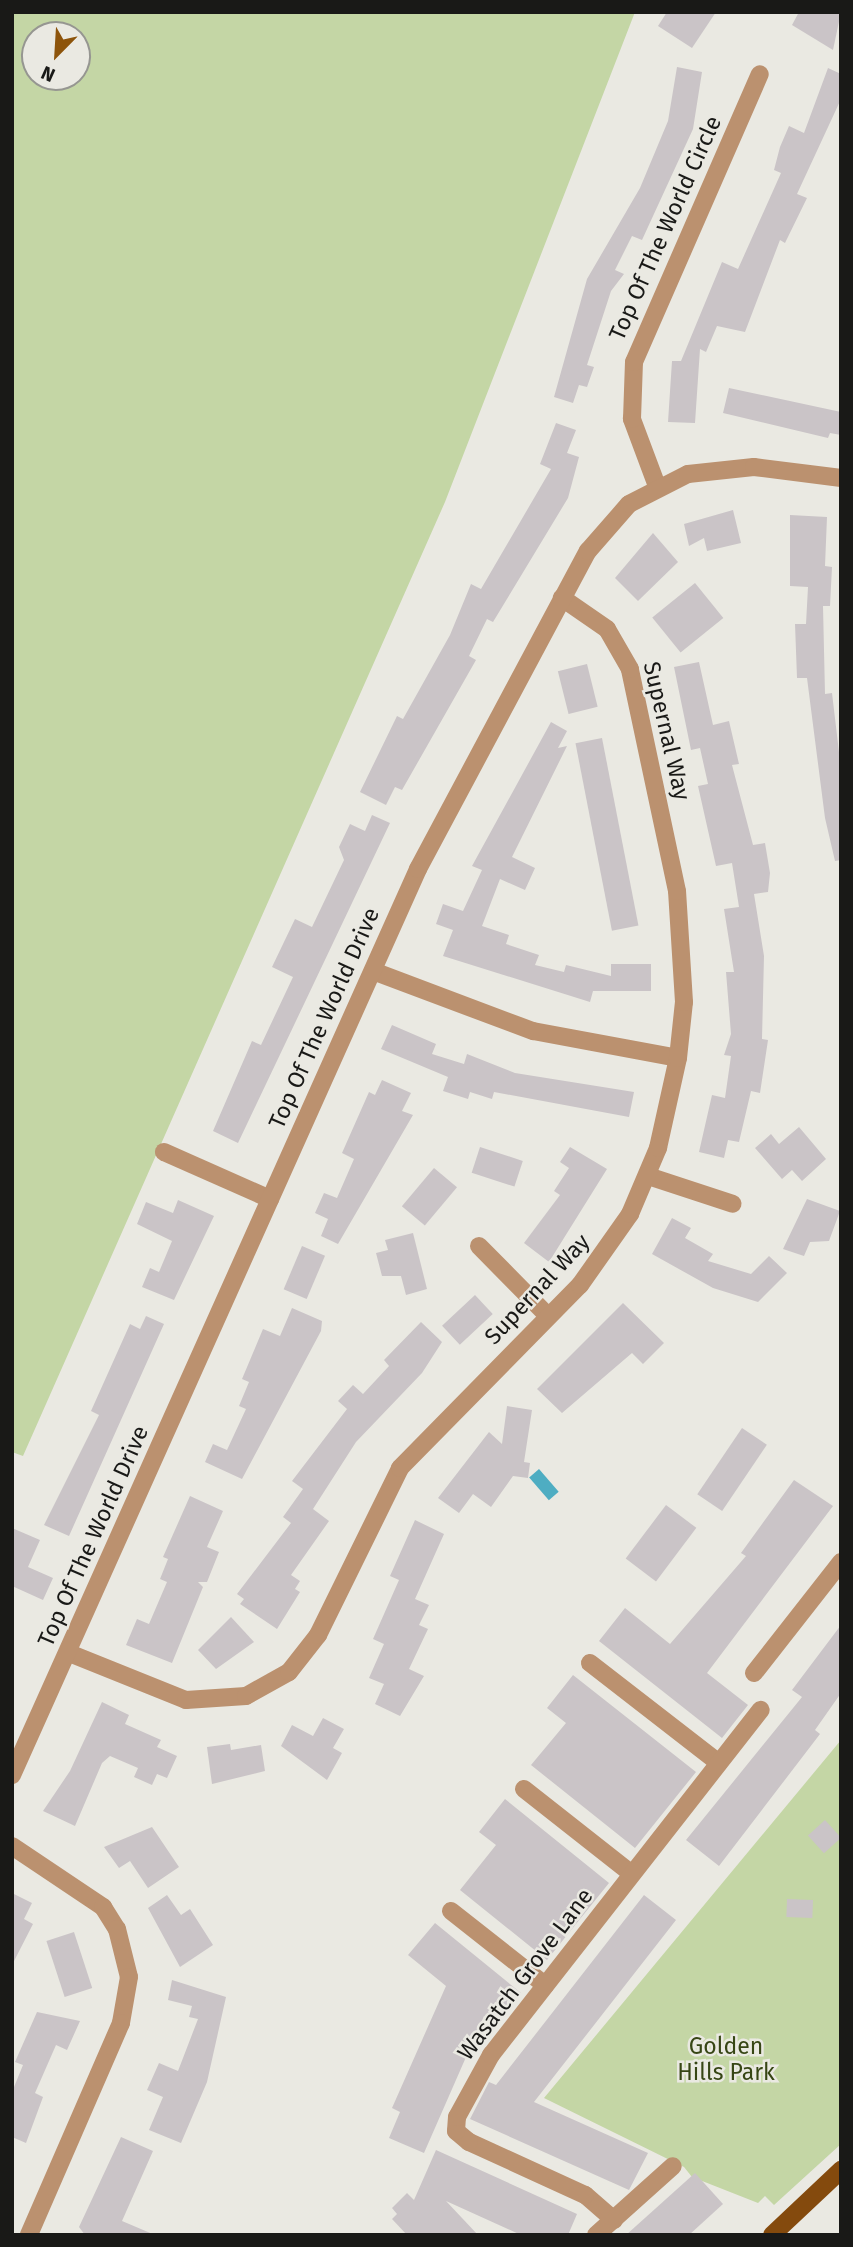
<!DOCTYPE html>
<style>
body{margin:0}
#map{position:relative;width:853px;height:2247px;overflow:hidden;background:#eae9e2;font-family:"Fira Sans",sans-serif}
div>[style]{position:absolute}
[style*='--x']{left:calc(var(--x)*1px);top:calc(var(--y)*1px);width:calc(var(--w)*1px);rotate:calc(var(--a)*1deg)}
.green>*{inset:0;background:#c4d6a5}
.water>*{inset:0;background:#4eadc2;transform-origin:0 0}
.building>*{inset:0;background:#cac4c7;transform-origin:0 0}
.minor>*{height:18px;margin:-9px;padding:0 9px;transform-origin:9px;border-radius:9px;background:#bb916f}
.major>*{height:18px;margin:-9px;padding:0 9px;transform-origin:9px;border-radius:9px;background:#844a0d}
span{translate:-50% -50%;white-space:nowrap;text-align:center;line-height:1.15;-webkit-text-stroke:5px #eae9e2;paint-order:stroke}
.street-label{font-size:23px;color:#191917}
.park-label{font-size:23px;color:#374615}
.frame{position:absolute;inset:0;border:14px solid #191917;pointer-events:none}
.north{position:absolute;left:21px;top:21px;width:70px;height:70px;box-sizing:border-box;background:#eae9e2;border:2px solid #969691;border-radius:50%;rotate:204deg;font-size:19px;font-weight:700;line-height:28px;text-align:center;color:#191917}
.north::after{content:'';display:block;margin:auto;width:24px;height:32px;background:#8d540b;clip-path:polygon(50% 0,100% 100%,50% 72%,0 100%)}
</style>
<div id="map">
<div class="green">
<i style="clip-path:polygon(evenodd,12px 12px,635px 12px,445px 502px,23px 1456px,12px 1452px,12px 12px,35px 35px,77px 35px,77px 77px,35px 77px,35px 35px)"></i>
<i style="clip-path:polygon(841px 1740px,841px 2144px,774px 2205px,765px 2196px,758px 2203px,692px 2177px,684px 2167px,544px 2098px)"></i>
</div>
<div class="water">
<i style="left:539px;top:1469px;width:30px;height:13px;rotate:49deg"></i>
</div>
<div class="building">
<i style="clip-path:polygon(667px 12px,716px 12px,692px 48px,658px 26px)"></i>
<i style="clip-path:polygon(799px 12px,841px 12px,833px 50px,792px 25px)"></i>
<i style="clip-path:polygon(677px 67px,702px 72px,693px 129px,642px 240px,632px 236px,615px 270px,624px 274px,611px 291px,587px 365px,594px 367px,587px 387px,579px 385px,573px 403px,554px 397px,587px 279px,640px 188px,668px 121px)"></i>
<i style="clip-path:polygon(828px 68px,841px 74px,841px 99px,797px 194px,807px 198px,785px 243px,780px 240px,745px 332px,717px 326px,706px 352px,700px 349px,695px 423px,668px 422px,672px 361px,681px 361px,722px 262px,738px 269px,781px 173px,774px 170px,780px 147px,789px 126px,804px 133px)"></i>
<i style="clip-path:polygon(729px 388px,841px 412px,841px 435px,830px 433px,828px 438px,723px 413px)"></i>
<i style="clip-path:polygon(556px 423px,576px 430px,567px 453px,579px 457px,568px 498px,493px 622px,487px 619px,469px 656px,476px 660px,402px 790px,395px 787px,386px 805px,360px 792px,397px 716px,403px 719px,450px 635px,471px 584px,481px 589px,551px 469px,540px 464px)"></i>
<i style="clip-path:polygon(733px 510px,741px 543px,707px 551px,704px 538px,689px 546px,684px 524px)"></i>
<i style="clip-path:polygon(790px 515px,827px 517px,825px 566px,832px 567px,830px 606px,823px 606px,825px 694px,832px 693px,841px 769px,841px 860px,835px 861px,825px 818px,807px 678px,797px 678px,795px 624px,806px 624px,808px 587px,790px 586px)"></i>
<i style="clip-path:polygon(653px 533px,678px 562px,638px 601px,615px 578px)"></i>
<i style="left:695px;top:583px;width:45px;height:55px;rotate:51deg"></i>
<i style="clip-path:polygon(699px 662px,713px 725px,729px 721px,739px 764px,732px 765px,753px 845px,765px 843px,770px 873px,768px 892px,754px 894px,764px 956px,762px 1039px,768px 1040px,760px 1093px,751px 1091px,739px 1142px,728px 1140px,724px 1158px,699px 1152px,712px 1095px,725px 1098px,731px 1056px,724px 1055px,731px 1034px,726px 972px,734px 972px,724px 909px,739px 907px,732px 863px,716px 866px,698px 786px,708px 784px,700px 748px,691px 750px,674px 667px)"></i>
<i style="left:587px;top:664px;width:44px;height:30px;rotate:76deg"></i>
<i style="clip-path:polygon(551px 722px,567px 731px,558px 748px,567px 746px,512px 857px,535px 868px,525px 890px,500px 879px,482px 926px,509px 935px,506px 944px,539px 955px,535px 965px,564px 972px,566px 965px,611px 976px,611px 964px,651px 964px,651px 991px,593px 991px,590px 1002px,443px 956px,453px 930px,436px 924px,443px 904px,463px 911px,482px 870px,472px 866px)"></i>
<i style="left:602px;top:738px;width:191px;height:27px;rotate:79deg"></i>
<i style="clip-path:polygon(372px 815px,390px 823px,238px 1143px,213px 1131px,252px 1041px,261px 1045px,293px 977px,272px 967px,295px 919px,312px 927px,344px 860px,339px 847px,350px 824px,365px 831px)"></i>
<i style="clip-path:polygon(392px 1025px,436px 1044px,432px 1054px,464px 1064px,467px 1054px,515px 1073px,634px 1092px,629px 1117px,494px 1092px,492px 1099px,470px 1092px,468px 1099px,443px 1091px,448px 1077px,381px 1049px)"></i>
<i style="clip-path:polygon(382px 1080px,411px 1093px,402px 1111px,413px 1115px,338px 1244px,321px 1236px,328px 1219px,315px 1213px,324px 1193px,337px 1198px,354px 1159px,342px 1153px,369px 1092px,375px 1095px)"></i>
<i style="clip-path:polygon(799px 1127px,826px 1159px,802px 1181px,792px 1170px,782px 1179px,755px 1148px,771px 1134px,779px 1144px)"></i>
<i style="left:480px;top:1147px;width:45px;height:27px;rotate:18deg"></i>
<i style="clip-path:polygon(570px 1147px,607px 1169px,549px 1262px,524px 1243px,560px 1195px,554px 1191px,569px 1168px,560px 1162px)"></i>
<i style="left:434px;top:1168px;width:30px;height:50px;rotate:40deg"></i>
<i style="clip-path:polygon(807px 1199px,840px 1211px,829px 1241px,810px 1242px,804px 1256px,783px 1249px)"></i>
<i style="clip-path:polygon(178px 1200px,214px 1216px,174px 1300px,142px 1287px,150px 1268px,159px 1272px,172px 1241px,137px 1224px,146px 1202px,173px 1213px)"></i>
<i style="clip-path:polygon(672px 1218px,691px 1228px,685px 1238px,713px 1254px,708px 1261px,751px 1274px,769px 1256px,787px 1273px,758px 1302px,713px 1288px,652px 1254px)"></i>
<i style="clip-path:polygon(413px 1233px,427px 1289px,406px 1295px,401px 1276px,382px 1276px,376px 1253px,388px 1250px,385px 1240px)"></i>
<i style="left:302px;top:1246px;width:25px;height:47px;rotate:23deg"></i>
<i style="left:475px;top:1295px;width:26px;height:45px;rotate:47deg"></i>
<i style="clip-path:polygon(623px 1303px,664px 1343px,643px 1364px,632px 1353px,562px 1413px,537px 1389px)"></i>
<i style="clip-path:polygon(292px 1308px,322px 1321px,321px 1331px,242px 1479px,205px 1462px,213px 1444px,227px 1450px,246px 1409px,239px 1406px,249px 1382px,242px 1379px,263px 1329px,280px 1336px)"></i>
<i style="clip-path:polygon(146px 1316px,164px 1324px,69px 1536px,44px 1525px,99px 1415px,91px 1411px,130px 1324px,140px 1329px)"></i>
<i style="clip-path:polygon(421px 1322px,442px 1342px,422px 1373px,356px 1442px,313px 1509px,329px 1521px,291px 1575px,300px 1581px,295px 1589px,300px 1592px,277px 1629px,240px 1604px,244px 1599px,237px 1594px,291px 1523px,283px 1517px,303px 1489px,292px 1481px,347px 1409px,338px 1401px,353px 1385px,363px 1394px,389px 1366px,384px 1360px)"></i>
<i style="clip-path:polygon(507px 1406px,532px 1410px,524px 1462px,530px 1463px,528px 1478px,513px 1476px,491px 1507px,473px 1494px,459px 1513px,438px 1498px,489px 1432px,502px 1444px)"></i>
<i style="left:742px;top:1428px;width:30px;height:80px;rotate:34deg"></i>
<i style="clip-path:polygon(794px 1480px,833px 1506px,707px 1673px,748px 1705px,722px 1738px,599px 1641px,625px 1608px,670px 1644px,746px 1556px,741px 1553px)"></i>
<i style="clip-path:polygon(190px 1496px,223px 1511px,207px 1547px,219px 1552px,207px 1582px,198px 1582px,203px 1587px,172px 1663px,126px 1645px,137px 1619px,149px 1624px,167px 1582px,160px 1579px,168px 1559px,163px 1557px)"></i>
<i style="left:666px;top:1505px;width:38px;height:67px;rotate:37deg"></i>
<i style="clip-path:polygon(415px 1520px,444px 1534px,415px 1599px,429px 1605px,419px 1625px,428px 1629px,409px 1669px,424px 1676px,400px 1716px,375px 1704px,384px 1684px,369px 1678px,384px 1644px,373px 1639px,399px 1580px,390px 1576px)"></i>
<i style="clip-path:polygon(12px 1528px,40px 1540px,28px 1567px,53px 1578px,43px 1600px,12px 1586px)"></i>
<i style="clip-path:polygon(231px 1617px,254px 1642px,216px 1669px,198px 1650px)"></i>
<i style="clip-path:polygon(841px 1625px,841px 1693px,815px 1730px,820px 1734px,719px 1866px,686px 1840px,802px 1697px,792px 1690px)"></i>
<i style="clip-path:polygon(573px 1675px,696px 1772px,635px 1848px,531px 1765px,566px 1723px,547px 1708px)"></i>
<i style="clip-path:polygon(102px 1702px,129px 1715px,125px 1724px,161px 1740px,157px 1747px,177px 1756px,167px 1778px,157px 1774px,152px 1785px,134px 1777px,138px 1768px,110px 1756px,102px 1763px,75px 1826px,43px 1811px,70px 1771px)"></i>
<i style="clip-path:polygon(323px 1718px,344px 1729px,333px 1748px,342px 1753px,327px 1780px,281px 1746px,292px 1725px,313px 1736px)"></i>
<i style="clip-path:polygon(230px 1744px,231px 1750px,261px 1745px,265px 1771px,212px 1784px,207px 1747px)"></i>
<i style="clip-path:polygon(505px 1799px,609px 1883px,547px 1960px,460px 1890px,496px 1845px,479px 1832px)"></i>
<i style="left:825px;top:1820px;width:24px;height:23px;rotate:48deg"></i>
<i style="clip-path:polygon(152px 1827px,179px 1867px,148px 1888px,130px 1861px,119px 1868px,104px 1847px)"></i>
<i style="clip-path:polygon(12px 1893px,32px 1903px,24px 1919px,33px 1924px,12px 1965px)"></i>
<i style="clip-path:polygon(167px 1895px,181px 1915px,190px 1909px,213px 1945px,180px 1967px,148px 1908px)"></i>
<i style="clip-path:polygon(644px 1895px,676px 1920px,534px 2102px,648px 2153px,629px 2190px,470px 2119px,489px 2082px,496px 2085px)"></i>
<i style="left:787px;top:1899px;width:26px;height:18px;rotate:2deg"></i>
<i style="clip-path:polygon(435px 1923px,521px 1993px,495px 2025px,484px 2016px,424px 2153px,389px 2138px,400px 2112px,392px 2108px,446px 1986px,408px 1955px)"></i>
<i style="left:74px;top:1932px;width:59px;height:29px;rotate:72deg"></i>
<i style="clip-path:polygon(172px 1980px,226px 1997px,207px 2082px,181px 2143px,149px 2130px,163px 2097px,147px 2090px,159px 2063px,178px 2071px,198px 2019px,189px 2017px,192px 2006px,168px 2000px)"></i>
<i style="clip-path:polygon(37px 2012px,80px 2021px,67px 2050px,56px 2045px,35px 2093px,43px 2097px,26px 2143px,12px 2137px,12px 2092px,23px 2065px,15px 2062px)"></i>
<i style="clip-path:polygon(121px 2137px,153px 2151px,122px 2221px,155px 2235px,85px 2235px,79px 2227px)"></i>
<i style="clip-path:polygon(436px 2150px,577px 2214px,568px 2235px,521px 2235px,446px 2201px,478px 2235px,407px 2235px,392px 2219px,397px 2214px,392px 2208px,407px 2193px,414px 2200px)"></i>
<i style="clip-path:polygon(695px 2173px,723px 2204px,689px 2235px,626px 2235px)"></i>
</div>
<div class="minor">
<i style="--x:657;--y:486;--w:72;--a:-110.5"></i>
<i style="--x:632;--y:419;--w:57;--a:-88"></i>
<i style="--x:634;--y:362;--w:314;--a:-66.4"></i>
<i style="--x:373;--y:971;--w:171;--a:20.6"></i>
<i style="--x:533;--y:1031;--w:147;--a:10.5"></i>
<i style="--x:164;--y:1152;--w:116;--a:23.9"></i>
<i style="--x:648;--y:1176;--w:89;--a:18.2"></i>
<i style="--x:479;--y:1246;--w:98;--a:45.4"></i>
<i style="--x:69;--y:1653;--w:126;--a:21.9"></i>
<i style="--x:186;--y:1700;--w:60;--a:-3.8"></i>
<i style="--x:246;--y:1696;--w:49;--a:-29.2"></i>
<i style="--x:289;--y:1672;--w:47;--a:-51.9"></i>
<i style="--x:318;--y:1635;--w:186;--a:-63.8"></i>
<i style="--x:400;--y:1468;--w:257;--a:-45.5"></i>
<i style="--x:580;--y:1285;--w:87;--a:-54.8"></i>
<i style="--x:630;--y:1214;--w:72;--a:-67"></i>
<i style="--x:658;--y:1148;--w:92;--a:-77.5"></i>
<i style="--x:678;--y:1058;--w:56;--a:-83.9"></i>
<i style="--x:684;--y:1002;--w:111;--a:-93.6"></i>
<i style="--x:677;--y:891;--w:227;--a:-102"></i>
<i style="--x:630;--y:669;--w:46;--a:-119.9"></i>
<i style="--x:607;--y:629;--w:55;--a:-145.4"></i>
<i style="--x:590;--y:1663;--w:163;--a:37.8"></i>
<i style="--x:754;--y:1673;--w:141;--a:-51.9"></i>
<i style="--x:12;--y:1775;--w:993;--a:-65.86"></i>
<i style="--x:418;--y:869;--w:361;--a:-61.9"></i>
<i style="--x:588;--y:551;--w:62;--a:-48.9"></i>
<i style="--x:629;--y:504;--w:66;--a:-27"></i>
<i style="--x:688;--y:474;--w:66;--a:-6.1"></i>
<i style="--x:754;--y:467;--w:88;--a:7.2"></i>
<i style="--x:524;--y:1789;--w:137;--a:38.2"></i>
<i style="--x:12;--y:1846;--w:110;--a:33.8"></i>
<i style="--x:103;--y:1907;--w:26;--a:58"></i>
<i style="--x:117;--y:1929;--w:49;--a:76"></i>
<i style="--x:129;--y:1977;--w:47;--a:99.9"></i>
<i style="--x:121;--y:2023;--w:231;--a:113.5"></i>
<i style="--x:451;--y:1911;--w:120;--a:38.2"></i>
<i style="--x:614;--y:2220;--w:38;--a:-139"></i>
<i style="--x:585;--y:2195;--w:128;--a:-155.4"></i>
<i style="--x:469;--y:2142;--w:17;--a:-140"></i>
<i style="--x:456;--y:2131;--w:14;--a:-86"></i>
<i style="--x:457;--y:2117;--w:71;--a:-61.3"></i>
<i style="--x:491;--y:2055;--w:438;--a:-52"></i>
<i style="--x:596;--y:2235;--w:103;--a:-41.9"></i>
</div>
<div class="major">
<i style="--x:772;--y:2235;--w:95;--a:-43.3"></i>
</div>
<div class="street-label">
<span style="left:665px;top:228px;rotate:-66deg">Top Of The World Circle</span>
<span style="left:667px;top:731px;rotate:77deg">Supernal Way</span>
<span style="left:324px;top:1018px;rotate:-66deg">Top Of The World Drive</span>
<span style="left:537px;top:1289px;rotate:-47deg">Supernal Way</span>
<span style="left:93px;top:1536px;rotate:-66deg">Top Of The World Drive</span>
<span style="left:525px;top:1974px;rotate:-53deg">Wasatch Grove Lane</span>
</div>
<div class="park-label">
<span style="left:726px;top:2059px">Golden<br>Hills Park</span>
</div>
<div class="frame"></div>
<div class="north">N</div>
</div>
